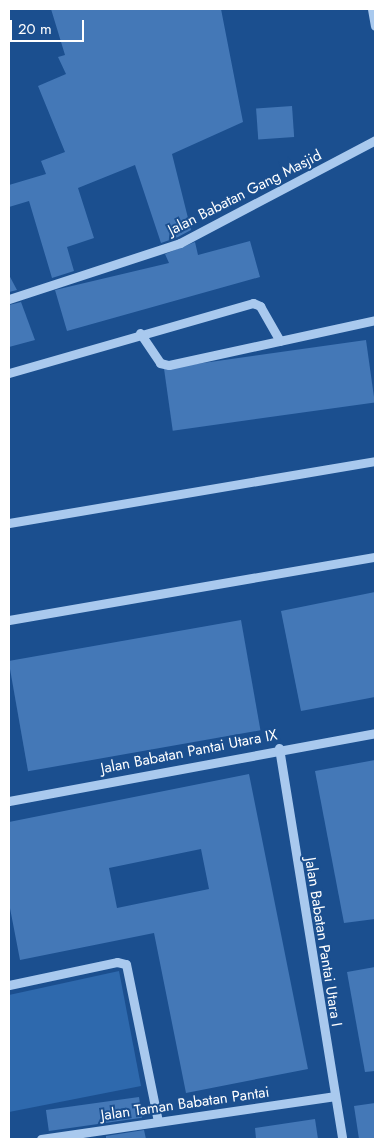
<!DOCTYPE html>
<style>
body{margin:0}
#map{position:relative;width:384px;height:1148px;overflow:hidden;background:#1b4f8f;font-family:Jost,sans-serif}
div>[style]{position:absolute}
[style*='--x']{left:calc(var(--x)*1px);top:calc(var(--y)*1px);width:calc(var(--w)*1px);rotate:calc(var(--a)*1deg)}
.green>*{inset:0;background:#2e69ad}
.building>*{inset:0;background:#4478b7;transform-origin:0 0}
.minor>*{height:9px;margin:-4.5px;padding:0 4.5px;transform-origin:4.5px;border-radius:4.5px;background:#a9c9ee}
span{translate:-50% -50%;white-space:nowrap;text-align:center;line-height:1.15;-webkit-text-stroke:4px #1b4f8f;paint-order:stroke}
.street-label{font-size:15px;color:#fff}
.frame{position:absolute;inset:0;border:10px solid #fff;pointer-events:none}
.scale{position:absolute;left:10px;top:20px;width:74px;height:22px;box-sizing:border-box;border:2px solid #fff;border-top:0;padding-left:6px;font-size:15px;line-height:18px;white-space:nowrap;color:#fff;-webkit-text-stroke:4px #1b4f8f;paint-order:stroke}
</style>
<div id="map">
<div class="green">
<i style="clip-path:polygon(119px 971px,141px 1086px,9px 1112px,9px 995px)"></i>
</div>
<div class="building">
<i style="clip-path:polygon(51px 9px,221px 9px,243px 122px,172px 154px,191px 230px,178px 237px,161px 243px,135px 165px,78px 188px,94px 238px,67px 247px,74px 271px,52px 278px,29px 201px,9px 207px,9px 185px,46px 174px,41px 161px,65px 152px,38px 86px,66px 74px,58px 57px,65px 55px)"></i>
<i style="left:292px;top:106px;width:31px;height:36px;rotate:86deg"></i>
<i style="clip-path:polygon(250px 241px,260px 277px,67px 331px,55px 290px,169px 263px,165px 254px,195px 242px,198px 255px)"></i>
<i style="clip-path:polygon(9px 275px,17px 290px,9px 292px)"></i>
<i style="clip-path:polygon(21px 302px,35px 340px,9px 347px,9px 305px)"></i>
<i style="left:366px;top:340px;width:63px;height:204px;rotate:82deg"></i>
<i style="clip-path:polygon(375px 592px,375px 697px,301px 711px,281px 611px)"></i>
<i style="left:241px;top:620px;width:112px;height:236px;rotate:80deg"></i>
<i style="clip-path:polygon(375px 760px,375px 919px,344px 923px,315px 771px)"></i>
<i style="clip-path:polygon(evenodd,249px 774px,308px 1069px,186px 1093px,154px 933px,20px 960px,9px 903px,9px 822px,249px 774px,201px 849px,209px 889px,117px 908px,109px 868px,201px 849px)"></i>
<i style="clip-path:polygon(375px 967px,375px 1071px,365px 1072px,347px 972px)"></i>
<i style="left:139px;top:1097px;width:21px;height:94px;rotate:82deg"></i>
<i style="clip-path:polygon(375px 1103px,375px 1139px,359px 1139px,354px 1106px)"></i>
<i style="clip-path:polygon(315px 1119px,318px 1139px,256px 1139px,255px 1128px)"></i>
<i style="clip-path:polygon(144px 1130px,146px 1139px,106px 1139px,106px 1136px)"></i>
</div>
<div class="minor">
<i style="--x:372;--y:9;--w:17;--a:80"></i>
<i style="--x:9;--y:299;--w:180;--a:-18.1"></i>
<i style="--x:180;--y:243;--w:221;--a:-27.8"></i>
<i style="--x:140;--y:333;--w:36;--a:56"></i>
<i style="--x:160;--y:363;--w:9;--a:13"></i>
<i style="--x:169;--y:365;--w:211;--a:-12.3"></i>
<i style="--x:9;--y:373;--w:254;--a:-16"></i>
<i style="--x:253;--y:303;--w:8;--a:23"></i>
<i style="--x:260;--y:306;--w:40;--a:60.3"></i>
<i style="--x:9;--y:523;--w:371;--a:-9.6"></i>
<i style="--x:9;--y:620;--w:371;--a:-9.8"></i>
<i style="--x:279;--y:748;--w:396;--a:80.8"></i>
<i style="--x:9;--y:801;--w:372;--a:-10.5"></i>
<i style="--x:9;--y:985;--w:110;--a:-12"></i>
<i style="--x:117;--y:962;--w:9;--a:13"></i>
<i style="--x:126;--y:964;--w:160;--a:78.5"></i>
<i style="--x:41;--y:1139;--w:296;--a:-8.3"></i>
</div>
<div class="street-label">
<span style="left:245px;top:193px;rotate:-27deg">Jalan Babatan Gang Masjid</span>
<span style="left:189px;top:752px;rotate:-11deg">Jalan Babatan Pantai Utara IX</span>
<span style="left:323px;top:942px;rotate:81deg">Jalan Babatan Pantai Utara I</span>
<span style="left:185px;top:1104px;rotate:-8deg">Jalan Taman Babatan Pantai</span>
</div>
<div class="frame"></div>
<div class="scale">20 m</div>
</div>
